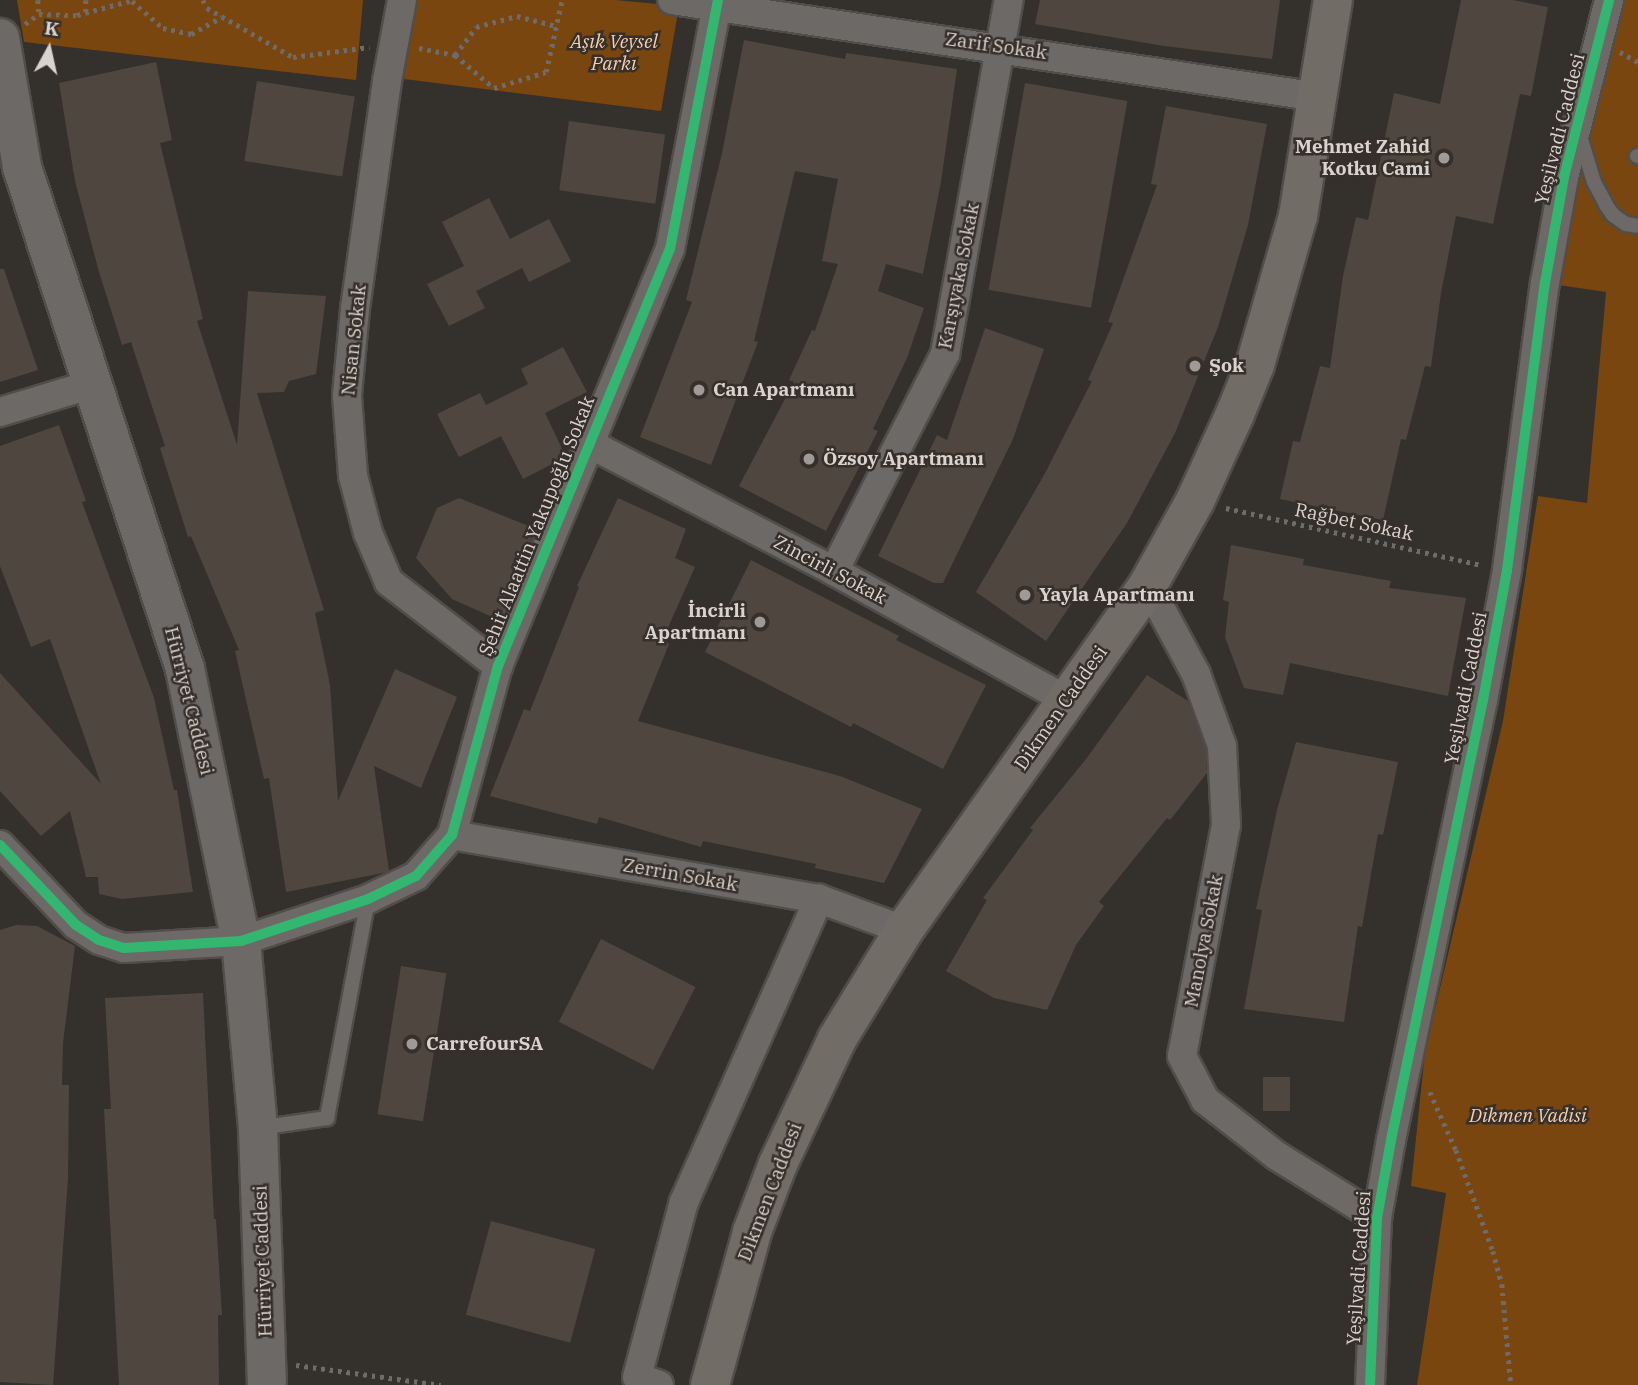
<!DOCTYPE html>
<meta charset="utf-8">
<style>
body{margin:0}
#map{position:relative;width:1638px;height:1385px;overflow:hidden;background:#34302c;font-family:"IBM Plex Serif",serif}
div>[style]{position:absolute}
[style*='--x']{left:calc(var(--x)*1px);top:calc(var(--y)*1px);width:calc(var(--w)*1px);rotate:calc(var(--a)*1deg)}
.green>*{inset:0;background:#79460f}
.building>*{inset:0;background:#4f473f;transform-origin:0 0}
.path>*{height:4.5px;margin-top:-2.25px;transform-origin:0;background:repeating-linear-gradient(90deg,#6e6b68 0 3.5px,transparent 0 8.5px)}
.roads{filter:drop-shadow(2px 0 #514d4a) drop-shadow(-2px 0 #514d4a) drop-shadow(0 2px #514d4a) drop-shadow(0 -2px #514d4a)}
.lane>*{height:14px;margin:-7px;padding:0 7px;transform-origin:7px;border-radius:7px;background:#6c6967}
.street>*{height:28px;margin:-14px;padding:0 14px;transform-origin:14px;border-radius:14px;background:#6c6967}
.secondary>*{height:38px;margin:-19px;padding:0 19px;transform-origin:19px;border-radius:19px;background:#6c6967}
.primary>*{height:38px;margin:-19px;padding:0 19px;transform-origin:19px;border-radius:19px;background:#726c66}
.cycleway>*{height:10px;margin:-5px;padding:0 5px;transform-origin:5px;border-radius:5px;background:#33b770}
.dots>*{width:19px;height:19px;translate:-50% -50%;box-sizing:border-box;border:4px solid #372f29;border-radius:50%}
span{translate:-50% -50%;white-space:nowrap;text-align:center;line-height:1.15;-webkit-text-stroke:5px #372f29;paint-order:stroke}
.park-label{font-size:19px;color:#f4ceb0;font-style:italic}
.street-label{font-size:19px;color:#d8d3cf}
.poi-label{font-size:19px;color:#d8d3cf;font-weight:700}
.right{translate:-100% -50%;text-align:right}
.left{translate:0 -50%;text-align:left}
.north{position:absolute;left:14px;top:14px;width:70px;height:70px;-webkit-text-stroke:5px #372f29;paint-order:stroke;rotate:8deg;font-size:19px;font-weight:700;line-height:28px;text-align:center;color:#d8d3cf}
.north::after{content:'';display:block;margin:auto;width:24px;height:32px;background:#d8d3cf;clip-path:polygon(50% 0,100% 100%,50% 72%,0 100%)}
</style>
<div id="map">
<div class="green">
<i style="clip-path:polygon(17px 0,363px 0,356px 80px,24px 42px)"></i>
<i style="clip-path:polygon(416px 0,616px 0,679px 6px,661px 111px,404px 79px)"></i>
<i style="clip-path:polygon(1609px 0,1638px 0,1638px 1385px,1417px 1385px,1446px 1193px,1411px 1186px,1425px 1052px,1503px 721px,1538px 496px,1587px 503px,1606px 292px,1545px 283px)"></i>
</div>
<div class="building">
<i style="clip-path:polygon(1040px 0,1280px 0,1272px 59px,1164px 46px,1035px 24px)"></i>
<i style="clip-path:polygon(1461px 0,1513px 0,1548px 7px,1531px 96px,1520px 94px,1493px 224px,1456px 216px,1441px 293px,1431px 367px,1425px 366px,1406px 440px,1401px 439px,1383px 520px,1280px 499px,1293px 441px,1300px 442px,1320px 366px,1330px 368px,1343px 276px,1356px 217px,1368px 220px,1394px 93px,1440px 104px)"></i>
<i style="clip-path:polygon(744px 40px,845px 59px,846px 53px,957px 69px,941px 182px,923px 274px,886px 264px,878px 291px,924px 308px,907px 358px,873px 429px,878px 431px,826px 531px,739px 486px,794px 382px,789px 380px,812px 330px,815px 331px,838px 264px,822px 261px,838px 179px,795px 171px,754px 341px,758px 342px,711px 465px,640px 437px,692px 302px,686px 300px,722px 153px)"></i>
<i style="clip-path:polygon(156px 62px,172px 140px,160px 143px,203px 319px,197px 321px,237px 445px,248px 291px,326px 296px,316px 374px,289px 381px,284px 392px,257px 393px,324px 610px,315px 613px,330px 685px,338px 801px,395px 669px,457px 697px,421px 788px,374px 766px,389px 871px,383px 873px,286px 892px,269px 778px,264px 779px,235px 651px,239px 650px,191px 536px,188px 537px,160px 448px,165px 446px,131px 342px,122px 345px,99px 272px,75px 181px,59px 83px)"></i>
<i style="left:257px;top:81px;width:99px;height:81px;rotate:9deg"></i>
<i style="left:1025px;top:83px;width:104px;height:210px;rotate:10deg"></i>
<i style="clip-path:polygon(1166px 106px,1267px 124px,1248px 225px,1218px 327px,1175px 433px,1127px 523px,1046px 641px,976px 592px,1043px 477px,1092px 381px,1088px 380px,1113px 323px,1108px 322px,1157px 185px,1151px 184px)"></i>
<i style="left:569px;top:121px;width:97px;height:70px;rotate:8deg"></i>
<i style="clip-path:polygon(489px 198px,510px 239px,549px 219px,571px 261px,529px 282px,522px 268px,476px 291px,485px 308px,449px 326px,427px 284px,464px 266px,442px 222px)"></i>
<i style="clip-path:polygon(0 269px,4px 269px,38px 370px,0 382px)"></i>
<i style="clip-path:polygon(985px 328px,1044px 349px,1013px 439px,943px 583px,934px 583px,878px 556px,937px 435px,947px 440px)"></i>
<i style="clip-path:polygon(563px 347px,587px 392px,545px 413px,566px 457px,523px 479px,501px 436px,459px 457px,437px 414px,480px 393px,486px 405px,528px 384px,521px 369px)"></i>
<i style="clip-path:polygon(59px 425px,86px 501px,82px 502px,154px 698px,174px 790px,177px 790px,193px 892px,122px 899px,99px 894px,98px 877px,86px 877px,70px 811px,41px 836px,0 791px,0 673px,101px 784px,50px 639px,31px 647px,0 566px,0 446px)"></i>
<i style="clip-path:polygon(459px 498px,536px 529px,499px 620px,452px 599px,416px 558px,437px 508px)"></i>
<i style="clip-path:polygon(618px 498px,686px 529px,675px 558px,695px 567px,662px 641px,669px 644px,638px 721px,840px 776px,922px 809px,884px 883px,815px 868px,816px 864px,703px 841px,701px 847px,599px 817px,597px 824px,490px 796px,524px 709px,530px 711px,579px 587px,577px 586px)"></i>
<i style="clip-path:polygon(1231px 545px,1304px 559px,1303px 565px,1391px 581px,1389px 588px,1466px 598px,1448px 696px,1290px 663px,1283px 695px,1244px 688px,1225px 637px,1229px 602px,1223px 600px)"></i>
<i style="clip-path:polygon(751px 560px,899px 636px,896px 640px,986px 685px,943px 769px,853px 723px,851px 727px,705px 652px)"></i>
<i style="clip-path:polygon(1147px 675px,1188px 701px,1206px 749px,1207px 773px,1170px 820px,1167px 818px,1099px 902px,1104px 906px,1076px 945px,1047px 1010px,994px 998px,946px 971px,987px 900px,983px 898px,1033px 830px,1030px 828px,1086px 759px)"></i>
<i style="clip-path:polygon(1296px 742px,1398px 762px,1383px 835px,1378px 834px,1362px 927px,1358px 926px,1344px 1022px,1244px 1009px,1262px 910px,1256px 909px,1277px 810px)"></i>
<i style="clip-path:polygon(16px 925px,37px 926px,75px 946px,63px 1043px,62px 1085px,69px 1085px,68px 1179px,53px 1385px,0 1382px,0 930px)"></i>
<i style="left:601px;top:939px;width:106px;height:93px;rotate:27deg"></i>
<i style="left:401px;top:966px;width:46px;height:150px;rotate:9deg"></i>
<i style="clip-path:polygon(203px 993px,214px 1219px,216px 1219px,222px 1315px,218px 1315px,219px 1385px,119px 1385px,104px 1109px,111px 1109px,105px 998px)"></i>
<i style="left:1263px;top:1077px;width:27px;height:34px"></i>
<i style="left:491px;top:1221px;width:108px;height:97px;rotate:15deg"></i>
</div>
<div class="path">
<i style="--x:38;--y:0;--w:14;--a:86"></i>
<i style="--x:86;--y:0;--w:13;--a:90"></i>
<i style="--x:203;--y:0;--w:9;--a:63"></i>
<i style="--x:207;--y:8;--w:99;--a:29.7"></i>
<i style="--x:293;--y:57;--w:77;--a:-7.5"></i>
<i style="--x:132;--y:1;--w:41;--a:41.1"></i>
<i style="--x:163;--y:28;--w:29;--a:12"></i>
<i style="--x:191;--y:34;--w:35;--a:-29"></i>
<i style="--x:25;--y:24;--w:17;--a:-36"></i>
<i style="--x:39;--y:14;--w:38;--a:2"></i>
<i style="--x:77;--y:15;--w:58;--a:-15"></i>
<i style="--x:419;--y:48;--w:37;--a:11"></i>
<i style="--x:455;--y:55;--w:51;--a:40.2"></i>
<i style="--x:494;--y:88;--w:54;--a:-17.1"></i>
<i style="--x:546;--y:72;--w:74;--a:-77.5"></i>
<i style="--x:1620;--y:52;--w:21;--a:29"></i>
<i style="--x:455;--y:55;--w:35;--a:-53"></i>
<i style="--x:476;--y:27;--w:42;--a:-15"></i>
<i style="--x:517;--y:16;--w:40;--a:14.4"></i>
<i style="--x:1226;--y:508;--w:261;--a:12.6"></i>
<i style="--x:1430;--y:1092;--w:64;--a:65.9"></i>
<i style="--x:1456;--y:1150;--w:108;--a:69.9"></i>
<i style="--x:1493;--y:1251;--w:34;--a:75"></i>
<i style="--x:1502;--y:1284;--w:101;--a:84.9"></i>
<i style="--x:296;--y:1365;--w:146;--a:7.9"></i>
</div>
<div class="roads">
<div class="lane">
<i style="--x:1580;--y:136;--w:48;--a:73.1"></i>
<i style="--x:1594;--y:182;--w:26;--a:62"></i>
<i style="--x:1606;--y:205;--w:12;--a:55"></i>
<i style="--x:1613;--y:215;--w:16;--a:35"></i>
<i style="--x:1626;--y:224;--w:12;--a:9"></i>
<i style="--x:1637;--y:156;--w:1;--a:0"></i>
<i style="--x:258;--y:1128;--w:70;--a:-8.2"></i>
<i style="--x:327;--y:1118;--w:223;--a:-79.4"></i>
</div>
<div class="street">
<i style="--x:402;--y:0;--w:82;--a:100.5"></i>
<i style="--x:387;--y:81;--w:230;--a:98"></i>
<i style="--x:355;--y:309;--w:87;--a:95.3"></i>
<i style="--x:347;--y:396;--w:80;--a:85.7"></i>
<i style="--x:353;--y:476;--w:59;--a:75.3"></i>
<i style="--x:368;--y:533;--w:53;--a:66.8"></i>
<i style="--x:389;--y:582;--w:138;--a:37.6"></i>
<i style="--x:672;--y:0;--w:654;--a:8.53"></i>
<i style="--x:0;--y:412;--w:97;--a:-16.8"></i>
<i style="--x:590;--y:444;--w:275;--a:27.5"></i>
<i style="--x:834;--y:571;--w:266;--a:29"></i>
<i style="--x:834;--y:571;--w:244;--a:-62.9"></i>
<i style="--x:945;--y:354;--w:360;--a:-79.8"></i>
<i style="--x:1148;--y:585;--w:101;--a:61.7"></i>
<i style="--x:1196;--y:674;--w:77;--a:70.1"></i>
<i style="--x:1222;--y:746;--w:79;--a:87.1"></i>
<i style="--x:1226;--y:825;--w:235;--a:100.8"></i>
<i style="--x:1182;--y:1056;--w:50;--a:62.4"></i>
<i style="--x:1205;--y:1100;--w:91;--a:37.9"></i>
<i style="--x:1277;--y:1156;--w:118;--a:31.8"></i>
<i style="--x:452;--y:835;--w:373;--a:9.9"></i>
<i style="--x:819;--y:899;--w:90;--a:20"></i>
<i style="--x:0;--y:845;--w:110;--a:46.5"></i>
<i style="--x:76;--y:925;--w:27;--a:33"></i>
<i style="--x:99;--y:940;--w:26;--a:18"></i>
<i style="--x:124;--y:948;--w:117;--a:-3.4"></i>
<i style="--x:241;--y:941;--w:134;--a:-18.3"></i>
<i style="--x:368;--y:899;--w:53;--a:-25.6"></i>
<i style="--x:416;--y:876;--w:55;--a:-48.7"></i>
<i style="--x:452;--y:835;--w:175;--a:-74.8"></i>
<i style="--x:498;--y:666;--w:451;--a:-67.6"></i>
<i style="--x:670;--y:249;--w:254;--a:-79.1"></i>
<i style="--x:659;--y:1385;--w:23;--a:-160"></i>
<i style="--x:637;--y:1377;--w:181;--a:-75"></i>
<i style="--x:684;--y:1202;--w:332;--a:-66"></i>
<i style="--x:1370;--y:1385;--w:167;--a:-87.6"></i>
<i style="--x:1377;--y:1218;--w:79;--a:-79.8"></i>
<i style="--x:1391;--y:1140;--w:450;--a:-78.2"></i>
<i style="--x:1483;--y:700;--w:132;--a:-79.5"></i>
<i style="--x:1507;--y:570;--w:290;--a:-82.5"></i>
<i style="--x:1545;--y:283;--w:108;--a:-79.8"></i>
<i style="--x:1564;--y:177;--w:183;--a:-75.7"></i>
</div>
<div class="secondary">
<i style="--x:0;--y:38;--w:131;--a:80.3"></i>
<i style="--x:22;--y:167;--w:528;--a:72.01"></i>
<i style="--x:185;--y:669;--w:278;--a:78.4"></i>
<i style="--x:241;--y:941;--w:188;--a:84.8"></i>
<i style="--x:258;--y:1128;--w:257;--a:88"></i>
</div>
<div class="primary">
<i style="--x:710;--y:1385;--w:159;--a:-74.6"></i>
<i style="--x:752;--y:1232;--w:73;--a:-69.1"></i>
<i style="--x:778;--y:1164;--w:138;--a:-64.7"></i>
<i style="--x:837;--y:1039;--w:128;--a:-58.4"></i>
<i style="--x:904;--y:930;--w:423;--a:-54.7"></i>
<i style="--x:1148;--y:585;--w:96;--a:-60.8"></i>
<i style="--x:1195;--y:501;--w:96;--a:-65.3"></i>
<i style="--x:1235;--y:414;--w:53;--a:-67.8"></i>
<i style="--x:1255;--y:365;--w:155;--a:-73.9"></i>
<i style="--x:1298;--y:216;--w:219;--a:-80.8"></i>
</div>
</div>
<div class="cycleway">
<i style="--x:0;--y:845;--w:110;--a:46.5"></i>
<i style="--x:76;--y:925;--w:27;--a:33"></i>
<i style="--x:99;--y:940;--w:26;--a:18"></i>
<i style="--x:124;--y:948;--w:117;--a:-3.4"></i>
<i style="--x:241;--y:941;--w:134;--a:-18.3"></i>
<i style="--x:368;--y:899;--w:53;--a:-25.6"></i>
<i style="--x:416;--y:876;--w:55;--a:-48.7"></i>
<i style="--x:452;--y:835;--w:175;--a:-74.8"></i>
<i style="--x:498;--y:666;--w:451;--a:-67.6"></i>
<i style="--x:670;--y:249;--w:254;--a:-79.1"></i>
<i style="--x:1370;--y:1385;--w:167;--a:-87.6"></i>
<i style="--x:1377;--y:1218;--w:79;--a:-79.8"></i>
<i style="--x:1391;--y:1140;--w:450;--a:-78.2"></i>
<i style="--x:1483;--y:700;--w:132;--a:-79.5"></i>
<i style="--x:1507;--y:570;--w:290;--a:-82.5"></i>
<i style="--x:1545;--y:283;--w:108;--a:-79.8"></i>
<i style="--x:1564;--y:177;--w:183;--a:-75.7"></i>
</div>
<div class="dots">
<i style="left:1444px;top:158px;background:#9f9a96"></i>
<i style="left:1195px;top:366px;background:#9f9a96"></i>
<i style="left:699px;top:390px;background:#9f9a96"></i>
<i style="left:809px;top:459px;background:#9f9a96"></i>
<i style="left:1025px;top:595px;background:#9f9a96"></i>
<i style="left:760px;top:622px;background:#9f9a96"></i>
<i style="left:412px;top:1044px;background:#9f9a96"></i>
</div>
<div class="park-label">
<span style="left:614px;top:53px">Aşık Veysel<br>Parkı</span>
<span style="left:1528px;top:1116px">Dikmen Vadisi</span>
</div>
<div class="street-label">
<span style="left:996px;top:46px;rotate:8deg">Zarif Sokak</span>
<span style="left:1560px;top:129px;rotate:-76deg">Yeşilvadi Caddesi</span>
<span style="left:959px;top:276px;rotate:-79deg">Karşıyaka Sokak</span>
<span style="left:354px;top:340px;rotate:-84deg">Nisan Sokak</span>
<span style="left:1354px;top:522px;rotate:12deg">Rağbet Sokak</span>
<span style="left:537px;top:526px;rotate:-68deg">Şehit Alaattin Yakupoğlu Sokak</span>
<span style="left:830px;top:570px;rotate:28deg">Zincirli Sokak</span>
<span style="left:1466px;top:688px;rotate:-79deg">Yeşilvadi Caddesi</span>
<span style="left:189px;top:701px;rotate:76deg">Hürriyet Caddesi</span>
<span style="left:1061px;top:708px;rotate:-55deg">Dikmen Caddesi</span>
<span style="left:680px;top:875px;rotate:10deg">Zerrin Sokak</span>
<span style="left:1204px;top:941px;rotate:-79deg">Manolya Sokak</span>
<span style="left:770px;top:1192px;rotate:-69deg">Dikmen Caddesi</span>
<span style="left:263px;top:1261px;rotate:-92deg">Hürriyet Caddesi</span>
<span style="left:1359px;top:1268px;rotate:-86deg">Yeşilvadi Caddesi</span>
</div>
<div class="poi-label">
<span class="right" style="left:1430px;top:158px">Mehmet Zahid<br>Kotku Cami</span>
<span class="left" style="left:1209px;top:366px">Şok</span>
<span class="left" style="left:713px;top:390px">Can Apartmanı</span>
<span class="left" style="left:823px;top:459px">Özsoy Apartmanı</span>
<span class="left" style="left:1039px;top:595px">Yayla Apartmanı</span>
<span class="right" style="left:746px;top:622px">İncirli<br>Apartmanı</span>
<span class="left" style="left:426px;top:1044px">CarrefourSA</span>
</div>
<div class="north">K</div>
</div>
